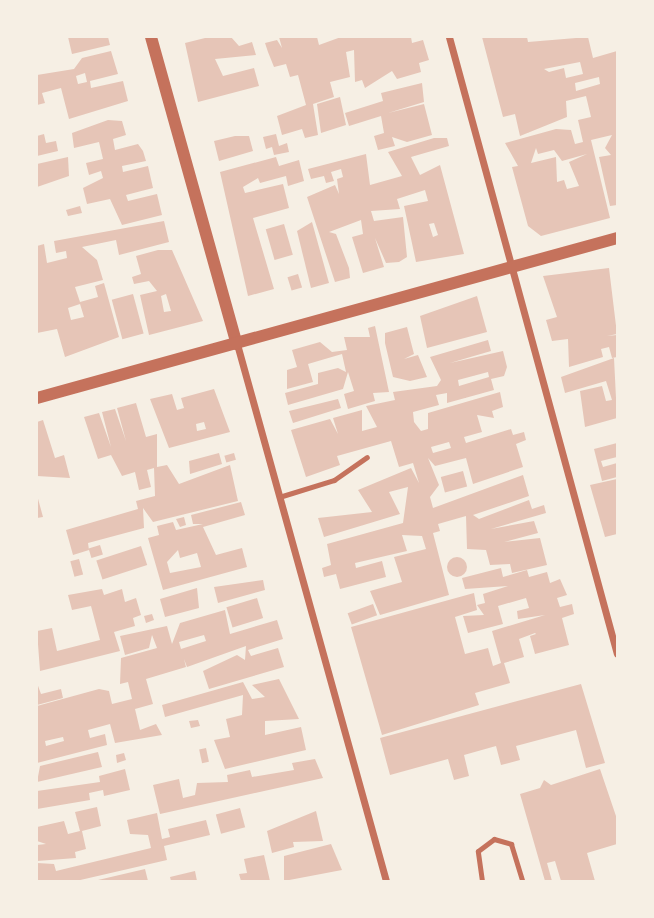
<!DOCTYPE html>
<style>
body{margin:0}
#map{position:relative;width:654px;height:918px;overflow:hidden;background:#f6efe4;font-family:Rubik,sans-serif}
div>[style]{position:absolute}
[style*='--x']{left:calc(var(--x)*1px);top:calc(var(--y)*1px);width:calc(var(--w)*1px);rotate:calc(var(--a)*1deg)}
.building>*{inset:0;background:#e6c5b7;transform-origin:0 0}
.round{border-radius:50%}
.service>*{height:5px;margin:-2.5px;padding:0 2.5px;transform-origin:2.5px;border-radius:2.5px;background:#c5725c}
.minor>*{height:7px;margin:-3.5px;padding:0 3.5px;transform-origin:3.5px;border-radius:3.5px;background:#c5725c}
.tertiary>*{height:12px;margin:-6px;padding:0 6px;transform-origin:6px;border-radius:6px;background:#c5725c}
span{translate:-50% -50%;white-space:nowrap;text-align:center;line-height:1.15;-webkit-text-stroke:7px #f6efe4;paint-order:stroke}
.frame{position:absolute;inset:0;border:38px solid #f6efe4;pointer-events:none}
</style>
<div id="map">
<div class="building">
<i style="clip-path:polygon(68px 37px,108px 37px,110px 45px,72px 54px)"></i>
<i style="clip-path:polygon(209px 37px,231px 37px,239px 46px,252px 42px,256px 55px,215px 59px,223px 76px,254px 68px,259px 86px,198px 102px,185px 43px)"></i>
<i style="clip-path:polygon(279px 37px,317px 37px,319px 45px,341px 37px,411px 37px,412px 43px,423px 40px,429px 60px,419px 63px,421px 72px,397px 79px,392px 71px,365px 88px,362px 80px,355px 82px,354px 50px,346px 52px,350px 77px,330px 82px,334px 97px,313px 104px,318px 135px,305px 138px,302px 129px,282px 135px,277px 116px,306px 105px,298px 75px,290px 77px,286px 64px,274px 67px,268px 52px,265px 43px,277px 40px,282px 48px)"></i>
<i style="clip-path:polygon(evenodd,482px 37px,527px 37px,528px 42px,588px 37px,593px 58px,617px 51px,617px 205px,610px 206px,599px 157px,611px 155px,605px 148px,612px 135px,591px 140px,610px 218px,541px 236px,528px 226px,512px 167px,518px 166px,505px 143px,556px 129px,571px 130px,575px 144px,583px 142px,578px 120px,591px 117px,586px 96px,566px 101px,567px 117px,520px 136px,515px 114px,503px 117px,482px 37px,580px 62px,583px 74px,566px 78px,564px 68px,549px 72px,544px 69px,580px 62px,482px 37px,599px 77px,600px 84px,576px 91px,575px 83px,599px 77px,482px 37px,536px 148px,538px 154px,554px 150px,562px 161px,587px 154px,569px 162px,579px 186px,567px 189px,564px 180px,557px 182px,556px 157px,531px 163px,536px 148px)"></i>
<i style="clip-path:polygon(evenodd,111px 51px,118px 74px,90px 81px,91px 88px,123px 81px,128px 101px,69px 119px,61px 88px,42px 93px,45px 103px,37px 105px,37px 75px,74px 69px,82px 58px,111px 51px,85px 73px,87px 82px,78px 84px,76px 76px,85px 73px)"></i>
<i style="clip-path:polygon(422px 83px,424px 102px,388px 113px,424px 104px,432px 135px,407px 142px,392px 137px,395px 146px,378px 150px,374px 136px,384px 133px,381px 116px,349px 126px,345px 113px,383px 101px,381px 93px)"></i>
<i style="clip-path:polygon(340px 97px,346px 125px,321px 133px,317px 104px)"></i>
<i style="clip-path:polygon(108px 120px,122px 121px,126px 135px,113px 139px,115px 150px,138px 144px,143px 151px,146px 161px,122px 166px,123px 172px,148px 166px,153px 188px,126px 195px,128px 201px,157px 194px,162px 215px,122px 225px,110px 199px,87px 204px,83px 188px,103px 178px,101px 171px,89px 175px,86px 163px,103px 159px,99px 142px,74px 148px,72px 133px)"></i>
<i style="clip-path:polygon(44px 134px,46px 143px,56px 141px,58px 151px,37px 156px,37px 136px)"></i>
<i style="clip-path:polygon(276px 134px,279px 146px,287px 143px,289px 152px,274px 155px,272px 147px,266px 149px,263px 137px)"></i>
<i style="clip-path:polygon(235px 136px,249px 136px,253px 151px,219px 161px,214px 141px)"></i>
<i style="clip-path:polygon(evenodd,434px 138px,447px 138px,449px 146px,411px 157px,420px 175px,440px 165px,464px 254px,416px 262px,404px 206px,428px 201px,425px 190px,397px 199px,400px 209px,371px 211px,374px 221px,403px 217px,407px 257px,399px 262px,386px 263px,375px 238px,384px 267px,363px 273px,352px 237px,363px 234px,361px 220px,329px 232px,336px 234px,349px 268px,350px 278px,335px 282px,307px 197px,335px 185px,339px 194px,337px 179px,343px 177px,341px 169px,331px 172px,334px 181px,326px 183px,324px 176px,311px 179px,308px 169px,366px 154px,370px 185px,402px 176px,388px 152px,434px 138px,434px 223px,438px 235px,433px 237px,429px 224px,434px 223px)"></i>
<i style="clip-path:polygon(68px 157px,69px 176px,37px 187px,37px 164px)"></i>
<i style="clip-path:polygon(276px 157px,279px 166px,299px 160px,304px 181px,288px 186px,286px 176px,260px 183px,258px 178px,243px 187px,245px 193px,283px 184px,289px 208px,253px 218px,274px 289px,248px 296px,220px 172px)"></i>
<i style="clip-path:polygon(80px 206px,82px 213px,68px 216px,66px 210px)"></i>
<i style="clip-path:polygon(evenodd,164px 221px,169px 242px,119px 255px,116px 240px,82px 247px,97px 260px,103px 280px,75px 287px,80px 302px,98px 297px,95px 286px,104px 283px,119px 337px,65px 357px,57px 329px,37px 333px,37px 246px,44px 244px,47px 263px,67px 258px,66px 251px,56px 253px,54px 241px,164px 221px,80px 304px,84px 317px,71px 320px,68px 308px,80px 304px)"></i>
<i style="clip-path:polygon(312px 222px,329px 283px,311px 288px,297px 231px)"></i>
<i style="left:284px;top:224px;width:32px;height:19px;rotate:74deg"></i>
<i style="clip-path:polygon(evenodd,158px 250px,172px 250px,203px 321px,149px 335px,140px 295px,157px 291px,149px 281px,134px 284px,132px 277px,141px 274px,136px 256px,158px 250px,166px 294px,171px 311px,164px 312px,161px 296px,166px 294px)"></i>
<i style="clip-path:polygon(609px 268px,617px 334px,607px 336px,617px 335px,617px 357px,612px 358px,609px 347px,601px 349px,603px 357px,569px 367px,568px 339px,552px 341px,546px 320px,557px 317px,543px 276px)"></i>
<i style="left:298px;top:274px;width:14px;height:11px;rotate:73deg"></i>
<i style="left:133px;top:294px;width:41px;height:22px;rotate:75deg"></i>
<i style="clip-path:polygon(477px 296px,487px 332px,427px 348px,420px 316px)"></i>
<i style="clip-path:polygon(375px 326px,389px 392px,373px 393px,375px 401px,348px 409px,344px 394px,354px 391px,348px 372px,343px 389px,288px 405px,285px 393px,318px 384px,318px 373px,338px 368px,346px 372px,342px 354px,308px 364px,313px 382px,287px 389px,287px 370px,297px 367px,292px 350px,320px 342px,332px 352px,347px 350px,344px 337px,370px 337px,368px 328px)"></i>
<i style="clip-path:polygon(407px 327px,414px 354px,404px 359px,418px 355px,427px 377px,410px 381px,393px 377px,385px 343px,385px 333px)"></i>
<i style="clip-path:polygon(evenodd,488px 340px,491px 351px,450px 363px,503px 351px,507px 367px,504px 376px,491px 379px,494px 390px,447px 403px,447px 393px,436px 395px,439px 405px,413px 412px,414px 422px,421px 431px,428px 429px,428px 413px,500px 392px,503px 407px,492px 411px,494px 418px,477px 415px,482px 432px,464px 437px,466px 443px,511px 429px,513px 435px,524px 432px,526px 440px,516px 444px,523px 467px,473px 484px,466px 458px,435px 466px,428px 458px,439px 485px,430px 497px,433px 508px,523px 475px,529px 496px,473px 515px,479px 519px,529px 500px,532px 509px,544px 505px,546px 513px,491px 529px,534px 521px,538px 533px,504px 542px,540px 538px,547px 565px,512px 573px,510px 564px,490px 565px,486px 550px,467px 549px,466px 516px,438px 524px,440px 531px,433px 533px,449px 595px,380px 615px,370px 591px,402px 582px,394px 557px,426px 549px,422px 536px,402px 535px,407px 551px,355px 563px,356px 568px,382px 561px,386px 577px,340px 589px,336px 574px,324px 577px,322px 568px,331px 565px,327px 544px,403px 523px,408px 487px,389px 492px,400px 514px,324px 537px,318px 518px,372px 512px,358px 490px,411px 468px,419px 483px,413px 463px,399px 467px,391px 441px,337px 456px,340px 465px,306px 477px,291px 430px,330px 419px,338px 434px,333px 418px,362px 410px,362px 431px,377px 427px,366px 406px,395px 400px,393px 392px,437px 386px,441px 380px,430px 357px,488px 340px,488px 372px,489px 377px,459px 386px,458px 380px,488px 372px,488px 340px,449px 442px,451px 448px,433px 453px,431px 447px,449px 442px)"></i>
<i style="clip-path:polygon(614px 358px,617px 418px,585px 427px,580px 391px,602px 386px,606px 401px,612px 400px,606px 381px,565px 393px,561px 377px)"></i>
<i style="clip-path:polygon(evenodd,214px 389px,230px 432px,169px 448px,150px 399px,172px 394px,177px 410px,184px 408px,181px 398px,214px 389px,204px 422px,206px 429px,197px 431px,196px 424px,204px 422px)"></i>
<i style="clip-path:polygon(338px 399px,341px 408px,293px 423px,289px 411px)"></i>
<i style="clip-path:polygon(136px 403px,146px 437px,157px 434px,157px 467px,167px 465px,179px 484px,230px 465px,238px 501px,153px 522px,143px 508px,144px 528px,88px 543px,89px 550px,73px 555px,66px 530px,138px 509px,136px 501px,155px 496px,154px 468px,147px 470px,151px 487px,139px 490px,135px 472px,122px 476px,111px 455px,98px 459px,84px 417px,99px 413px,111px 447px,102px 412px,115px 409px,126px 441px,117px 408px)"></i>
<i style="clip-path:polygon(43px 420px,55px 458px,64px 455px,70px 478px,37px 476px,37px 422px)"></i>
<i style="clip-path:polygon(617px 443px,617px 457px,601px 461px,603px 467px,617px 463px,617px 477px,602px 481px,594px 449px)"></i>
<i style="clip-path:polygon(219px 453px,222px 464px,190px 474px,189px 461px)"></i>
<i style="left:234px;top:453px;width:7px;height:10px;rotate:74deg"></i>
<i style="left:463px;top:471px;width:16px;height:23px;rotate:75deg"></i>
<i style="clip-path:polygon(617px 479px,617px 534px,605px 537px,590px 485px)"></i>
<i style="clip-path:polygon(37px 495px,43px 517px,37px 518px)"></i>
<i style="clip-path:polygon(evenodd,241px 502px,245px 515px,203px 527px,216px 555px,242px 548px,247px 567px,163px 590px,148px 538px,159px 535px,157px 526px,173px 522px,176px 530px,203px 524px,193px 524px,191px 515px,241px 502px,178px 550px,180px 558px,197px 553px,201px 567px,170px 573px,167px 562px,178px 550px)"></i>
<i style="clip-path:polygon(184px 517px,186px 525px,180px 527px,176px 519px)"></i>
<i style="left:100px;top:545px;width:10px;height:12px;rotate:73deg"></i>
<i style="left:141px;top:546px;width:20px;height:47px;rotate:72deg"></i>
<i class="round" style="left:447px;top:557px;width:20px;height:20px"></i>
<i style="left:79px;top:559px;width:16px;height:9px;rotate:75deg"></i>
<i style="clip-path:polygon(501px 568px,503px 577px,527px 570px,529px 577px,547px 572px,550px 583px,560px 579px,567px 595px,557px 598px,560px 607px,572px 604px,574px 614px,562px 618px,569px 645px,535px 654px,530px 636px,536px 634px,535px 633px,519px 639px,524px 657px,504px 663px,510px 683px,475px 693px,479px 705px,382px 735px,351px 627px,474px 593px,477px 610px,455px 617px,465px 654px,488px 648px,493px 666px,501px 663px,492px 631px,545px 615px,518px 619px,517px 611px,529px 608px,526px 598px,498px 606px,503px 624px,468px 633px,463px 616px,484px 615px,477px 605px,485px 603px,483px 594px,508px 586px,465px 589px,462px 578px)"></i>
<i style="clip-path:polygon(263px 580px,265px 590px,218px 603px,214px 587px)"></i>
<i style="clip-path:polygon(197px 588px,199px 608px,165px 617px,160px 599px)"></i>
<i style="clip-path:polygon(102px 589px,104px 595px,122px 589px,125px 602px,136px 598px,141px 615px,133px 618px,135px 626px,114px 632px,120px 651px,40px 671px,37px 631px,52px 628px,57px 651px,100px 640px,91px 606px,72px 610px,68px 595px)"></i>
<i style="left:257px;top:598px;width:21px;height:32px;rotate:73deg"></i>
<i style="left:373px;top:604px;width:12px;height:27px;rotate:70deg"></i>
<i style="clip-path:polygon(evenodd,225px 610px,230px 634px,277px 620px,283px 639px,248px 650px,251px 656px,278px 648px,284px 667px,209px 689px,203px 671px,237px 655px,245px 660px,246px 646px,187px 667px,184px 659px,186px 667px,146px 679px,153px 704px,135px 709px,140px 730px,156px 724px,162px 735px,115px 743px,110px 724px,88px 730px,90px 738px,105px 734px,107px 745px,37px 763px,37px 706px,99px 689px,109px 691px,112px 704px,132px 699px,128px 682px,120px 684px,121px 658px,157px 648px,152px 635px,149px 648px,125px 655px,120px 636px,167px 626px,172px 644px,180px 623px,225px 610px,204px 635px,206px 641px,181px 649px,179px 642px,204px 635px,225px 610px,63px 737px,64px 741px,46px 746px,45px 741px,63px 737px)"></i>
<i style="clip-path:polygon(152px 614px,154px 620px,146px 623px,144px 616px)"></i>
<i style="clip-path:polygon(279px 679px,299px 719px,265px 721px,265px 735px,301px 727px,306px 750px,225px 769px,214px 740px,230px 737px,226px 719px,242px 715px,243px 695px,165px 717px,162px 705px,243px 682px,252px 699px,265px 697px,252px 685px)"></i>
<i style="clip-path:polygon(37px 683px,41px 694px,61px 689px,63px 698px,37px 705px)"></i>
<i style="clip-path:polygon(581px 684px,605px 763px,586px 768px,576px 730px,516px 746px,520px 760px,501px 765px,496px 746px,464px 755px,469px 776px,454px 780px,448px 759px,390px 775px,380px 738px)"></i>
<i style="clip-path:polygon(198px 720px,200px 726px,191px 728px,189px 721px)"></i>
<i style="left:206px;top:748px;width:14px;height:7px;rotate:78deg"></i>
<i style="clip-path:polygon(98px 752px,102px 767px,37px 782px,40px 766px)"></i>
<i style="clip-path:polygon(124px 753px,126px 760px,117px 763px,116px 755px)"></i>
<i style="clip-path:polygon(315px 759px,323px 778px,160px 814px,153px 785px,179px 779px,183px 798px,195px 795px,197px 783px,228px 782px,227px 775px,250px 770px,252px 777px,294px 770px,292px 763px)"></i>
<i style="clip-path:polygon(125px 769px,130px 790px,104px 796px,103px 790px,89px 793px,90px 800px,37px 809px,37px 791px,100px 782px,99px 776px)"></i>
<i style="clip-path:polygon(600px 769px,617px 819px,617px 844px,587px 853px,595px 881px,561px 881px,555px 861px,547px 863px,552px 881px,545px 881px,520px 794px,540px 788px,544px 780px,551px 785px)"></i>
<i style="clip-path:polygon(97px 807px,101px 826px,82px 831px,86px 849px,75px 852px,76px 858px,37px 861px,37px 845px,46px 844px,37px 841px,37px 827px,64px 821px,68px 834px,80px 831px,75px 812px)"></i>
<i style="left:240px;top:808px;width:20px;height:25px;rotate:75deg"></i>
<i style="clip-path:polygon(316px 811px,323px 841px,293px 842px,294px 847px,272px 853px,267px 831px)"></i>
<i style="clip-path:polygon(157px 813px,162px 839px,170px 837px,168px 829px,206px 820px,210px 835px,164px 846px,167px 860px,76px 881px,37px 881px,37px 863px,54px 864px,56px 871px,151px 848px,148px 835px,130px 834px,127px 820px)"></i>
<i style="clip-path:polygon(331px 844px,342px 870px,284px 881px,284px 856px)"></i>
<i style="clip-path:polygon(264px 855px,270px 881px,241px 881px,239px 874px,247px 873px,244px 859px)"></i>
<i style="clip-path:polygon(145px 869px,148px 881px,98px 881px,98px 880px)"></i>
<i style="clip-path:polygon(195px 871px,197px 881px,171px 881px,170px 877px)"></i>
</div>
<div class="service">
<i style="--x:279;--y:497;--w:58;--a:-17.2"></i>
<i style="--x:334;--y:480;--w:40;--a:-34.9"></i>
<i style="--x:482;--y:881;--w:30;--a:-98"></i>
<i style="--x:478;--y:851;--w:20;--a:-37"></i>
<i style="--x:494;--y:839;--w:18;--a:16"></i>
<i style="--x:511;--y:844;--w:39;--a:73"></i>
</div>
<div class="minor">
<i style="--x:449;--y:37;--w:639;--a:74.77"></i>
<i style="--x:237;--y:344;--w:557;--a:74.49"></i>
</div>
<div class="tertiary">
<i style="--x:151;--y:37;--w:319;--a:74.4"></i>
<i style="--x:37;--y:398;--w:602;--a:-15.42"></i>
</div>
<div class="frame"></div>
</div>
